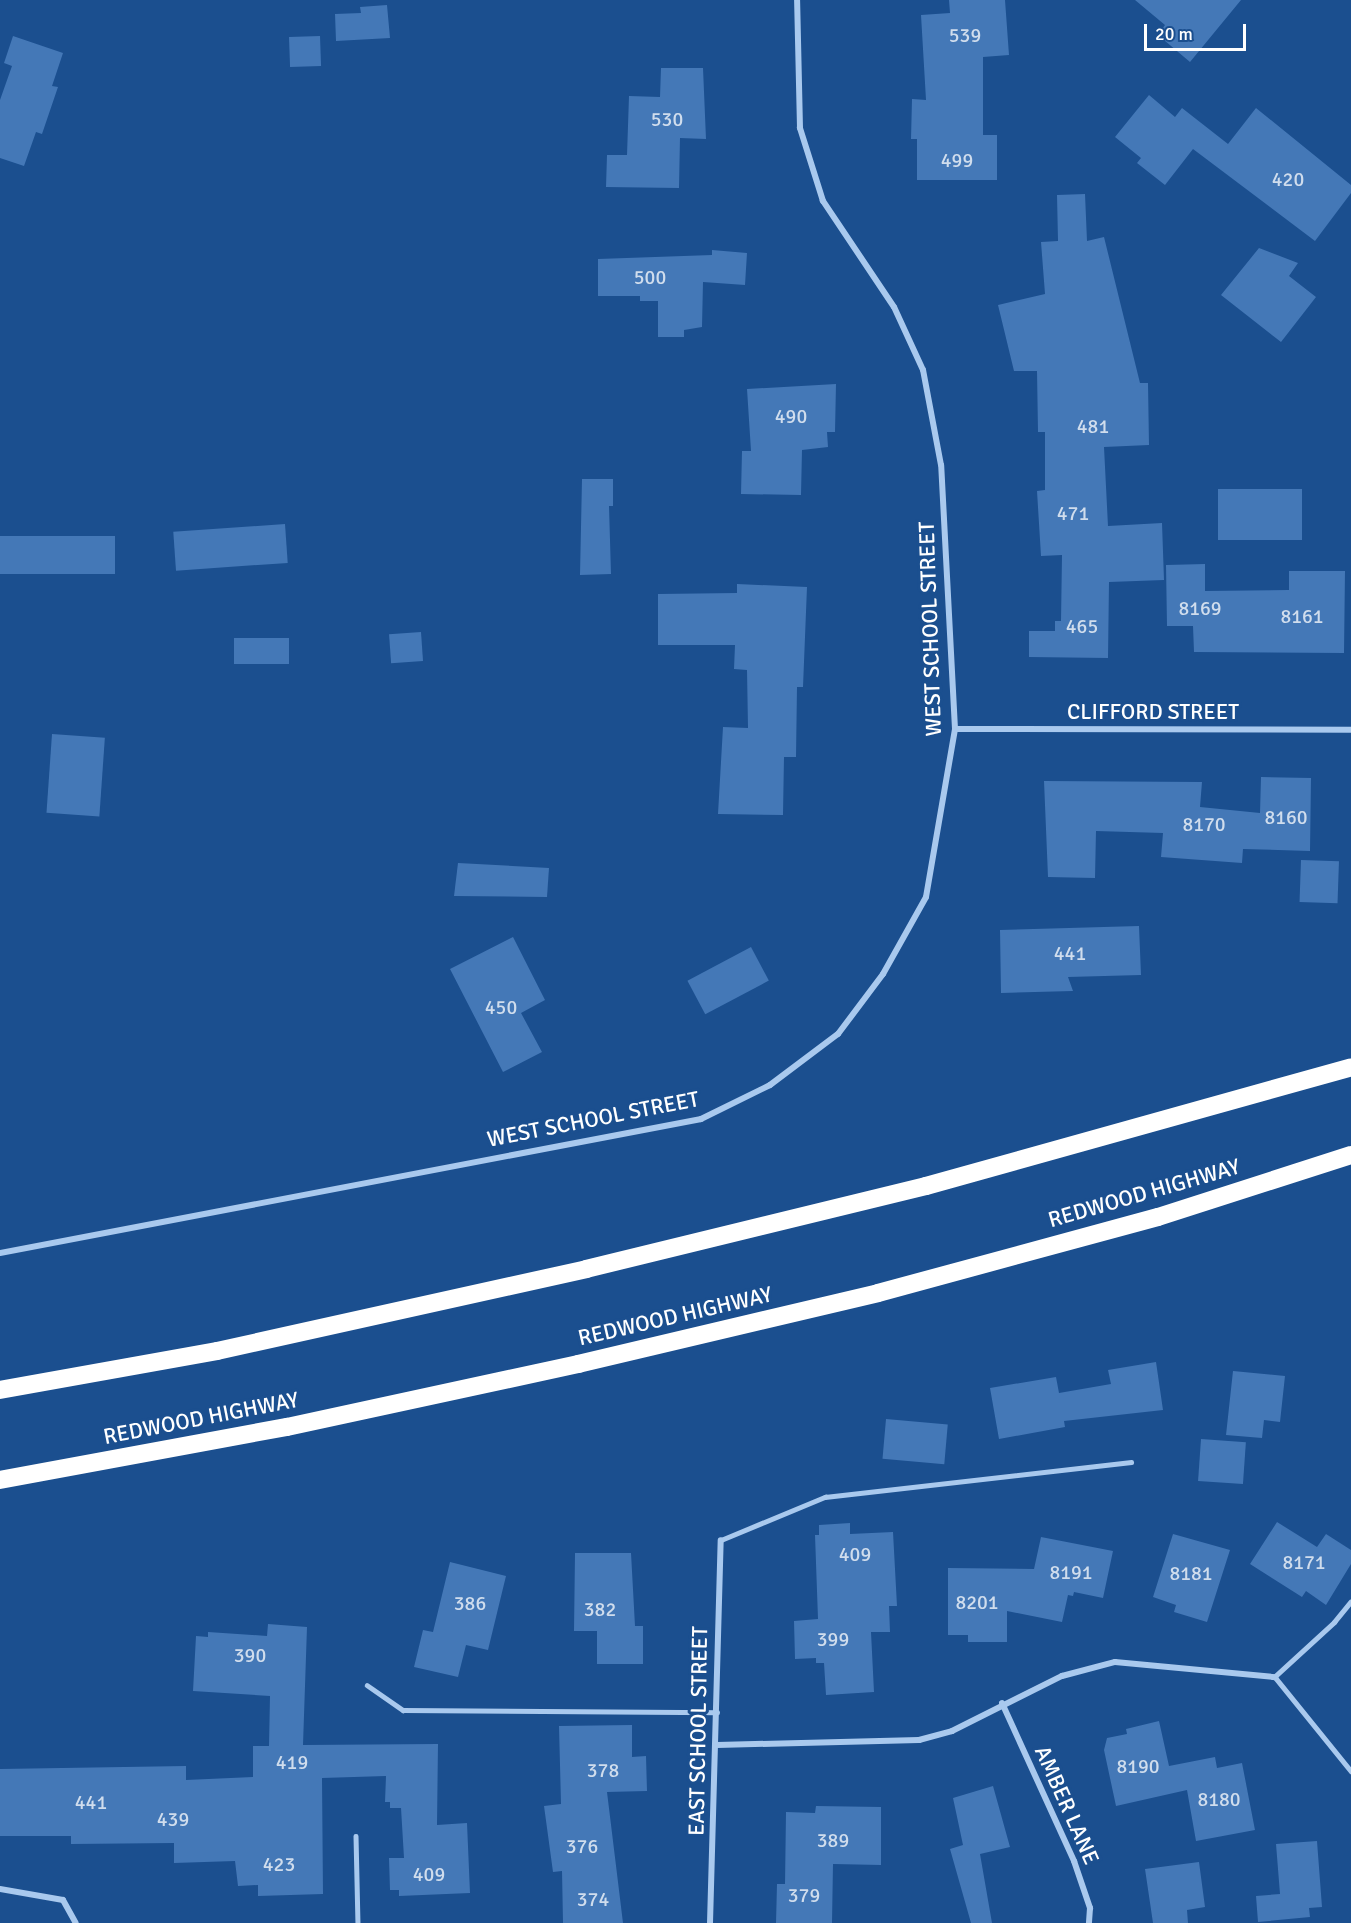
<!DOCTYPE html>
<style>
body{margin:0}
#map{position:relative;width:1351px;height:1923px;overflow:hidden;background:#1b4f8f;font-family:Signika,sans-serif}
div>[style]{position:absolute}
[style*='--x']{left:calc(var(--x)*1px);top:calc(var(--y)*1px);width:calc(var(--w)*1px);rotate:calc(var(--a)*1deg)}
.building>*{inset:0;background:#4478b7;transform-origin:0 0}
.lane>*{height:4.5px;margin:-2.25px;padding:0 2.25px;transform-origin:2.25px;border-radius:2.25px;background:#a9c9ee}
.street>*{height:6px;margin:-3px;padding:0 3px;transform-origin:3px;border-radius:3px;background:#a9c9ee}
.highway>*{height:18px;margin:-9px;padding:0 9px;transform-origin:9px;border-radius:9px;background:#fff}
span{translate:-50% -50%;white-space:nowrap;text-align:center;line-height:1.15;-webkit-text-stroke:6px #1b4f8f;paint-order:stroke}
.number-label{font-size:20px;color:#d0dded}
.number-label span{-webkit-text-stroke-width:0}
.street-label{font-size:22px;color:#fff}
.scale{position:absolute;left:1144px;top:24px;width:102px;height:27px;box-sizing:border-box;border:3px solid #fff;border-top:0;padding-left:8px;font-size:18px;line-height:21px;white-space:nowrap;color:#fff;-webkit-text-stroke:4px #1b4f8f;paint-order:stroke}
</style>
<div id="map">
<div class="building">
<i style="clip-path:polygon(949px 0,1005px 0,1009px 55px,983px 57px,983px 135px,997px 135px,997px 180px,917px 180px,917px 139px,911px 139px,912px 99px,926px 100px,921px 15px,950px 13px)"></i>
<i style="clip-path:polygon(1135px 0,1241px 0,1190px 62px,1158px 35px,1165px 25px)"></i>
<i style="clip-path:polygon(387px 5px,390px 38px,336px 41px,335px 14px,361px 13px,360px 7px)"></i>
<i style="clip-path:polygon(13px 36px,63px 53px,52px 86px,58px 87px,42px 134px,36px 132px,24px 166px,0 158px,0 100px,12px 66px,4px 63px)"></i>
<i style="left:320px;top:36px;width:30px;height:31px;rotate:88deg"></i>
<i style="clip-path:polygon(661px 68px,703px 68px,706px 139px,680px 138px,679px 188px,606px 187px,607px 155px,627px 155px,629px 96px,660px 97px)"></i>
<i style="clip-path:polygon(1149px 95px,1175px 117px,1182px 108px,1228px 144px,1256px 108px,1351px 185px,1351px 193px,1315px 241px,1193px 149px,1165px 185px,1137px 163px,1141px 158px,1115px 137px)"></i>
<i style="clip-path:polygon(1085px 194px,1087px 241px,1104px 237px,1140px 383px,1148px 383px,1149px 445px,1104px 447px,1108px 526px,1162px 523px,1164px 580px,1109px 582px,1108px 658px,1029px 657px,1029px 631px,1055px 631px,1055px 621px,1061px 621px,1062px 555px,1041px 556px,1037px 491px,1045px 490px,1045px 432px,1038px 432px,1037px 371px,1014px 371px,998px 305px,1045px 294px,1041px 242px,1058px 241px,1057px 195px)"></i>
<i style="clip-path:polygon(1259px 248px,1298px 263px,1289px 276px,1316px 297px,1281px 342px,1221px 295px)"></i>
<i style="clip-path:polygon(712px 250px,747px 253px,745px 285px,703px 282px,702px 327px,684px 330px,684px 337px,658px 337px,658px 301px,640px 301px,640px 296px,598px 296px,598px 259px,712px 255px)"></i>
<i style="clip-path:polygon(836px 384px,835px 432px,827px 432px,828px 447px,802px 450px,801px 495px,741px 494px,742px 451px,751px 451px,747px 389px)"></i>
<i style="clip-path:polygon(582px 479px,613px 479px,613px 506px,609px 506px,611px 574px,580px 575px)"></i>
<i style="left:1302px;top:489px;width:51px;height:84px;rotate:90deg"></i>
<i style="left:285px;top:524px;width:39px;height:112px;rotate:86deg"></i>
<i style="left:115px;top:536px;width:38px;height:115px;rotate:90deg"></i>
<i style="clip-path:polygon(1205px 564px,1205px 591px,1289px 590px,1289px 571px,1345px 571px,1344px 653px,1194px 652px,1193px 626px,1167px 626px,1166px 565px)"></i>
<i style="clip-path:polygon(737px 584px,807px 587px,803px 687px,797px 687px,796px 757px,784px 757px,783px 815px,718px 814px,723px 727px,748px 728px,747px 670px,734px 669px,735px 645px,658px 645px,658px 594px,737px 593px)"></i>
<i style="left:421px;top:632px;width:29px;height:32px;rotate:86deg"></i>
<i style="left:234px;top:638px;width:55px;height:26px"></i>
<i style="left:52px;top:734px;width:53px;height:79px;rotate:4deg"></i>
<i style="clip-path:polygon(1261px 777px,1311px 778px,1310px 851px,1243px 849px,1242px 863px,1161px 857px,1163px 833px,1096px 831px,1095px 878px,1048px 877px,1044px 781px,1202px 782px,1200px 807px,1260px 813px)"></i>
<i style="left:1301px;top:860px;width:38px;height:42px;rotate:2deg"></i>
<i style="clip-path:polygon(458px 863px,549px 868px,547px 897px,454px 896px)"></i>
<i style="clip-path:polygon(1139px 926px,1141px 975px,1068px 977px,1073px 991px,1001px 993px,1000px 930px)"></i>
<i style="clip-path:polygon(513px 937px,545px 1000px,521px 1013px,542px 1052px,503px 1072px,450px 969px)"></i>
<i style="left:751px;top:947px;width:38px;height:72px;rotate:62deg"></i>
<i style="clip-path:polygon(1156px 1362px,1163px 1410px,1064px 1421px,1065px 1427px,999px 1439px,990px 1388px,1056px 1377px,1059px 1393px,1111px 1384px,1108px 1370px)"></i>
<i style="clip-path:polygon(1233px 1371px,1285px 1376px,1280px 1422px,1264px 1420px,1262px 1438px,1226px 1435px)"></i>
<i style="left:886px;top:1419px;width:62px;height:40px;rotate:5deg"></i>
<i style="left:1201px;top:1439px;width:45px;height:42px;rotate:4deg"></i>
<i style="clip-path:polygon(1277px 1522px,1317px 1547px,1326px 1534px,1351px 1550px,1351px 1564px,1326px 1605px,1306px 1591px,1302px 1597px,1250px 1564px)"></i>
<i style="clip-path:polygon(850px 1523px,850px 1534px,893px 1532px,897px 1606px,889px 1606px,890px 1632px,871px 1632px,874px 1692px,826px 1695px,824px 1663px,816px 1663px,816px 1658px,795px 1659px,794px 1621px,818px 1619px,815px 1535px,819px 1535px,819px 1525px)"></i>
<i style="clip-path:polygon(1173px 1534px,1230px 1550px,1207px 1622px,1174px 1612px,1176px 1605px,1153px 1597px)"></i>
<i style="clip-path:polygon(1041px 1537px,1113px 1551px,1103px 1598px,1074px 1592px,1073px 1596px,1068px 1595px,1062px 1622px,1007px 1611px,1007px 1642px,968px 1642px,968px 1635px,948px 1635px,948px 1568px,1034px 1569px)"></i>
<i style="clip-path:polygon(575px 1553px,631px 1553px,635px 1626px,643px 1626px,643px 1664px,597px 1664px,597px 1631px,574px 1631px)"></i>
<i style="clip-path:polygon(450px 1562px,506px 1576px,488px 1650px,466px 1645px,458px 1677px,414px 1667px,423px 1630px,433px 1632px)"></i>
<i style="clip-path:polygon(268px 1624px,307px 1627px,303px 1745px,438px 1744px,437px 1825px,467px 1823px,470px 1893px,399px 1896px,399px 1890px,390px 1890px,389px 1858px,404px 1858px,401px 1808px,390px 1808px,390px 1802px,385px 1802px,386px 1776px,322px 1778px,323px 1894px,258px 1896px,258px 1885px,238px 1886px,235px 1861px,174px 1863px,174px 1843px,71px 1844px,71px 1836px,0 1836px,0 1769px,186px 1766px,186px 1780px,253px 1777px,253px 1746px,269px 1746px,270px 1696px,193px 1691px,196px 1636px,208px 1637px,208px 1632px,267px 1636px)"></i>
<i style="clip-path:polygon(1159px 1721px,1169px 1766px,1215px 1757px,1217px 1768px,1242px 1763px,1255px 1830px,1196px 1841px,1187px 1790px,1116px 1806px,1104px 1750px,1107px 1738px,1127px 1734px,1126px 1729px)"></i>
<i style="clip-path:polygon(632px 1725px,632px 1757px,646px 1756px,647px 1791px,607px 1792px,623px 1923px,563px 1923px,562px 1871px,553px 1872px,544px 1806px,561px 1804px,559px 1726px)"></i>
<i style="clip-path:polygon(993px 1786px,1010px 1847px,980px 1854px,992px 1923px,971px 1923px,950px 1849px,963px 1845px,953px 1798px)"></i>
<i style="clip-path:polygon(816px 1806px,881px 1807px,881px 1865px,833px 1864px,832px 1923px,776px 1923px,777px 1884px,785px 1884px,786px 1812px,815px 1813px)"></i>
<i style="clip-path:polygon(1317px 1841px,1322px 1907px,1309px 1908px,1310px 1917px,1258px 1922px,1256px 1896px,1280px 1894px,1276px 1844px)"></i>
<i style="clip-path:polygon(1199px 1862px,1205px 1907px,1187px 1910px,1188px 1923px,1153px 1923px,1145px 1869px)"></i>
</div>
<div class="lane">
<i style="--x:721;--y:1540;--w:113;--a:-22.5"></i>
<i style="--x:825;--y:1497;--w:308;--a:-6.5"></i>
<i style="--x:1351;--y:1602;--w:26;--a:129"></i>
<i style="--x:1335;--y:1622;--w:81;--a:137.5"></i>
<i style="--x:1275;--y:1677;--w:121;--a:51"></i>
<i style="--x:367;--y:1685;--w:44;--a:34.8"></i>
<i style="--x:403;--y:1710;--w:314;--a:0.4"></i>
<i style="--x:356;--y:1836;--w:87;--a:88.7"></i>
</div>
<div class="street">
<i style="--x:955;--y:729;--w:396;--a:0.1"></i>
<i style="--x:0;--y:1253;--w:714;--a:-10.82"></i>
<i style="--x:701;--y:1119;--w:77;--a:-26.2"></i>
<i style="--x:770;--y:1085;--w:85;--a:-36.9"></i>
<i style="--x:838;--y:1034;--w:75;--a:-53.1"></i>
<i style="--x:883;--y:974;--w:88;--a:-60.8"></i>
<i style="--x:926;--y:897;--w:170;--a:-80.2"></i>
<i style="--x:955;--y:729;--w:264;--a:-93"></i>
<i style="--x:941;--y:465;--w:97;--a:-100.7"></i>
<i style="--x:923;--y:370;--w:69;--a:-114.7"></i>
<i style="--x:894;--y:307;--w:128;--a:-123.8"></i>
<i style="--x:823;--y:201;--w:77;--a:-107.5"></i>
<i style="--x:800;--y:128;--w:128;--a:-91.3"></i>
<i style="--x:1002;--y:1703;--w:174;--a:65.5"></i>
<i style="--x:1074;--y:1861;--w:50;--a:71.2"></i>
<i style="--x:1090;--y:1908;--w:15;--a:94"></i>
<i style="--x:717;--y:1745;--w:202;--a:-1.4"></i>
<i style="--x:919;--y:1740;--w:34;--a:-15"></i>
<i style="--x:952;--y:1731;--w:123;--a:-26.6"></i>
<i style="--x:1062;--y:1676;--w:55;--a:-14.8"></i>
<i style="--x:1115;--y:1662;--w:161;--a:5.4"></i>
<i style="--x:0;--y:1889;--w:64;--a:9.9"></i>
<i style="--x:63;--y:1900;--w:26;--a:61"></i>
<i style="--x:710;--y:1923;--w:383;--a:-88.4"></i>
</div>
<div class="highway">
<i style="--x:0;--y:1390;--w:220;--a:-10.2"></i>
<i style="--x:217;--y:1351;--w:378;--a:-12.5"></i>
<i style="--x:586;--y:1269;--w:350;--a:-13.7"></i>
<i style="--x:926;--y:1186;--w:441;--a:-15.6"></i>
<i style="--x:0;--y:1480;--w:292;--a:-10.5"></i>
<i style="--x:287;--y:1427;--w:298;--a:-12.2"></i>
<i style="--x:578;--y:1364;--w:308;--a:-13.3"></i>
<i style="--x:878;--y:1293;--w:290;--a:-15.2"></i>
<i style="--x:1158;--y:1217;--w:203;--a:-17.8"></i>
</div>
<div class="number-label">
<span style="left:965px;top:35px">539</span>
<span style="left:667px;top:119px">530</span>
<span style="left:957px;top:160px">499</span>
<span style="left:1288px;top:179px">420</span>
<span style="left:650px;top:277px">500</span>
<span style="left:791px;top:416px">490</span>
<span style="left:1093px;top:426px">481</span>
<span style="left:1073px;top:513px">471</span>
<span style="left:1200px;top:608px">8169</span>
<span style="left:1302px;top:616px">8161</span>
<span style="left:1082px;top:626px">465</span>
<span style="left:1286px;top:817px">8160</span>
<span style="left:1204px;top:824px">8170</span>
<span style="left:1070px;top:953px">441</span>
<span style="left:501px;top:1007px">450</span>
<span style="left:855px;top:1554px">409</span>
<span style="left:1304px;top:1562px">8171</span>
<span style="left:1071px;top:1572px">8191</span>
<span style="left:1191px;top:1573px">8181</span>
<span style="left:977px;top:1602px">8201</span>
<span style="left:470px;top:1603px">386</span>
<span style="left:600px;top:1609px">382</span>
<span style="left:833px;top:1639px">399</span>
<span style="left:250px;top:1655px">390</span>
<span style="left:292px;top:1762px">419</span>
<span style="left:1138px;top:1766px">8190</span>
<span style="left:603px;top:1770px">378</span>
<span style="left:1219px;top:1799px">8180</span>
<span style="left:91px;top:1802px">441</span>
<span style="left:173px;top:1819px">439</span>
<span style="left:833px;top:1840px">389</span>
<span style="left:582px;top:1846px">376</span>
<span style="left:279px;top:1864px">423</span>
<span style="left:429px;top:1874px">409</span>
<span style="left:804px;top:1895px">379</span>
<span style="left:593px;top:1899px">374</span>
</div>
<div class="street-label">
<span style="left:930px;top:629px;rotate:-92deg">WEST SCHOOL STREET</span>
<span style="left:1153px;top:712px">CLIFFORD STREET</span>
<span style="left:593px;top:1119px;rotate:-11deg">WEST SCHOOL STREET</span>
<span style="left:1144px;top:1193px;rotate:-16deg">REDWOOD HIGHWAY</span>
<span style="left:675px;top:1316px;rotate:-13deg">REDWOOD HIGHWAY</span>
<span style="left:201px;top:1418px;rotate:-11deg">REDWOOD HIGHWAY</span>
<span style="left:698px;top:1731px;rotate:-89deg">EAST SCHOOL STREET</span>
<span style="left:1067px;top:1805px;rotate:66deg">AMBER LANE</span>
</div>
<div class="scale">20 m</div>
</div>
